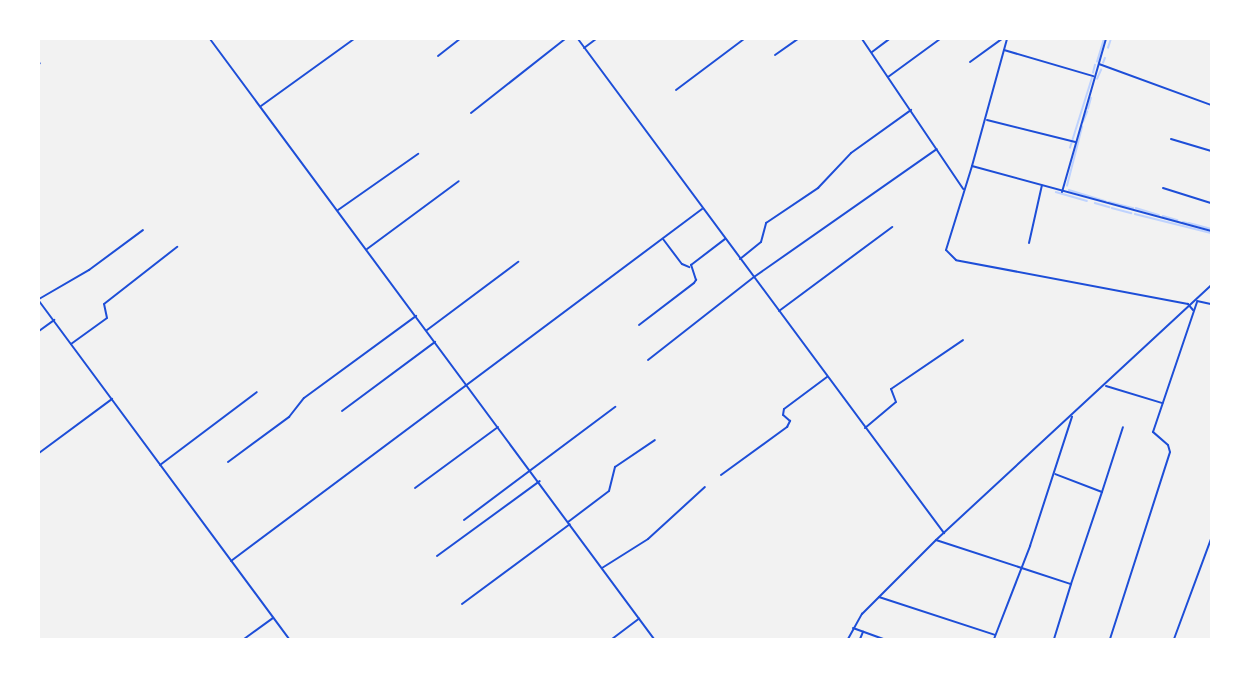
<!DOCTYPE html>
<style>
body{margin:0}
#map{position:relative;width:1250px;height:678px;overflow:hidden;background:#f2f2f2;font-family:"Noto Sans",sans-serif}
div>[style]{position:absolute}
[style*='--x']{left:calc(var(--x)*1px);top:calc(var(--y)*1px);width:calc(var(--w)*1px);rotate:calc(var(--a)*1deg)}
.stream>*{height:1.5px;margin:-0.75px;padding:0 0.75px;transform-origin:0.75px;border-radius:0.75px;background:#bfd3fe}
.minor>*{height:2px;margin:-1px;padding:0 1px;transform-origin:1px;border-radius:1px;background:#1d4ed8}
span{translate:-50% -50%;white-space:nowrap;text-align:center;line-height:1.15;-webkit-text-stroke:5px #fff;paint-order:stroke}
.frame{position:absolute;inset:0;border:40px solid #fff;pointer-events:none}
</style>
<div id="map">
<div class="stream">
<i style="--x:1108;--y:48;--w:9;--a:-72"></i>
<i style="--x:1097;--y:62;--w:24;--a:-73"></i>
<i style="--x:1103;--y:63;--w:5;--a:-68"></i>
<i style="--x:1093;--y:73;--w:8;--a:-76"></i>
<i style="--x:1097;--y:79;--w:10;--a:-66"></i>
<i style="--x:1088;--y:109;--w:11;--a:-75"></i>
<i style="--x:1083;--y:122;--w:11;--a:-68"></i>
<i style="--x:1070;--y:148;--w:73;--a:-72.6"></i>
<i style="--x:1067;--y:186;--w:61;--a:-75.7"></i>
<i style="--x:1069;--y:190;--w:38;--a:17"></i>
<i style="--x:1056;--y:192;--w:32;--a:16"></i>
<i style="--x:1109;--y:202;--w:25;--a:14"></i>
<i style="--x:1095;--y:203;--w:15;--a:16"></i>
<i style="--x:1112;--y:208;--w:20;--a:15"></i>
<i style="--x:1136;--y:208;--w:24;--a:17"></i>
<i style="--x:1135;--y:214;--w:78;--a:14"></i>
<i style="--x:1163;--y:216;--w:15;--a:16"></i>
<i style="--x:1183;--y:222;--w:4;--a:14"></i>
<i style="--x:1189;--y:223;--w:23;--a:15"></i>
</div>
<div class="minor">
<i style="--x:210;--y:39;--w:746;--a:53.5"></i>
<i style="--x:578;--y:39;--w:615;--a:53.47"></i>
<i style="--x:862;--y:39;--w:181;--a:56"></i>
<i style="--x:584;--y:48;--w:15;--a:-37"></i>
<i style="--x:1004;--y:50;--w:93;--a:16.3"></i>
<i style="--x:872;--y:52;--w:21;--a:-37"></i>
<i style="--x:775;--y:55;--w:28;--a:-35"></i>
<i style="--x:438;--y:56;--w:28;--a:-38"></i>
<i style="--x:970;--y:62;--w:39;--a:-36"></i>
<i style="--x:39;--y:64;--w:1;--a:-45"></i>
<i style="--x:1099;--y:64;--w:119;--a:20.1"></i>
<i style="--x:888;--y:77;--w:64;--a:-36.2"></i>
<i style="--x:676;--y:90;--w:85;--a:-36.9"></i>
<i style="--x:261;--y:106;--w:115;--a:-35.8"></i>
<i style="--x:471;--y:113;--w:120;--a:-38.2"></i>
<i style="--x:987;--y:120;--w:91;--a:14"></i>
<i style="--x:1171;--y:139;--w:42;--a:16.7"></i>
<i style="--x:972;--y:166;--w:132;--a:-74.6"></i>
<i style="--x:1163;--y:188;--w:50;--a:17.4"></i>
<i style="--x:1062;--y:192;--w:159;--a:-74"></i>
<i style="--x:338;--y:210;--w:98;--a:-35"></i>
<i style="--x:663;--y:239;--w:31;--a:53"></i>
<i style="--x:682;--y:264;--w:8;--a:23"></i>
<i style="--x:1029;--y:243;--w:59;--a:-77.4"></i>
<i style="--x:367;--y:249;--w:114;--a:-36.5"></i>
<i style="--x:740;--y:259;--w:27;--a:-39"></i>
<i style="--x:761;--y:242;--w:20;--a:-75"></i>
<i style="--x:766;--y:223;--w:63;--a:-33.9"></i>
<i style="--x:818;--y:188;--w:48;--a:-46.7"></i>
<i style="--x:851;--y:153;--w:74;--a:-35.6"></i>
<i style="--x:39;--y:299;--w:58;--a:-30.1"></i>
<i style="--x:89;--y:270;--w:67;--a:-36.5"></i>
<i style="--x:39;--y:301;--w:420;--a:53.5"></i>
<i style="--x:1197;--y:301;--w:14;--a:12"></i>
<i style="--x:1193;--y:310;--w:8;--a:-130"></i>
<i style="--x:1188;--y:304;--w:236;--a:-169.3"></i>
<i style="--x:956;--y:260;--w:14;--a:-135"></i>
<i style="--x:946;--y:250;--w:88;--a:-72.8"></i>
<i style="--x:972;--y:166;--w:248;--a:15.2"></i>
<i style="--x:779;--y:311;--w:141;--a:-36.6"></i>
<i style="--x:639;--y:325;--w:69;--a:-37.4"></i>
<i style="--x:694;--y:283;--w:4;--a:-56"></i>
<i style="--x:696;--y:280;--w:16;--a:-108"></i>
<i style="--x:691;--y:265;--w:43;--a:-37.4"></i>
<i style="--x:427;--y:330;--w:114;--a:-36.8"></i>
<i style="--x:39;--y:331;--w:19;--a:-36"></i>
<i style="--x:71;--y:344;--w:44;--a:-35.8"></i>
<i style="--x:107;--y:318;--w:14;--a:-102"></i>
<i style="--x:104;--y:304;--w:93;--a:-38"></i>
<i style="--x:648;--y:360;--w:135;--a:-38.1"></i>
<i style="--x:754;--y:277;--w:223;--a:-35"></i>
<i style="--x:1106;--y:386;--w:59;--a:16.9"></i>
<i style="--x:342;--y:411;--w:116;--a:-36.6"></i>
<i style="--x:865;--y:428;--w:40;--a:-40"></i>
<i style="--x:896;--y:402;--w:14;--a:-111"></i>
<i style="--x:891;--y:389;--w:87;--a:-34.2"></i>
<i style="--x:39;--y:453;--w:91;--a:-36.5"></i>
<i style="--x:228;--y:462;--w:76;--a:-36.4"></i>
<i style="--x:289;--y:417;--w:24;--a:-52"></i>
<i style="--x:304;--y:398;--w:139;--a:-36.2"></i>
<i style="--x:160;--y:465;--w:121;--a:-37"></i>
<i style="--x:721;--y:475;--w:82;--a:-36"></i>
<i style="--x:787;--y:427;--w:7;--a:-63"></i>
<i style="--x:790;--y:421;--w:9;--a:-139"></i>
<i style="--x:783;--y:415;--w:6;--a:-81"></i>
<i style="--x:784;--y:409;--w:54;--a:-36.7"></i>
<i style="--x:415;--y:488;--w:103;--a:-36.3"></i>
<i style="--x:1102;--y:492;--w:68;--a:-72.1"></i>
<i style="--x:464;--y:520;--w:189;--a:-36.8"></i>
<i style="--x:568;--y:522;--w:51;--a:-37.1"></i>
<i style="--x:609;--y:491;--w:25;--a:-76"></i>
<i style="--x:615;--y:467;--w:48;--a:-34"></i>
<i style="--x:936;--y:540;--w:142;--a:18.1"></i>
<i style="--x:1071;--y:584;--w:97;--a:-71.4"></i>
<i style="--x:1102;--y:492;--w:50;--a:-159"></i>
<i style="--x:437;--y:556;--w:127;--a:-36.1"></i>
<i style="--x:231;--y:561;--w:588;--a:-36.77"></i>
<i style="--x:602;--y:568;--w:54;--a:-32.2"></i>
<i style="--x:648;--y:539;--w:77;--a:-42.4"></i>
<i style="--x:879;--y:597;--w:122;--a:18.1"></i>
<i style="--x:462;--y:604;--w:134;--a:-36.5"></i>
<i style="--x:853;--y:628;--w:33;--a:20"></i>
<i style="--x:244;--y:639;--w:36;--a:-36"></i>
<i style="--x:612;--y:639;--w:34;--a:-37"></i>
<i style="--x:848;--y:639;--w:29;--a:-61"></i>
<i style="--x:862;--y:614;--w:105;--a:-45"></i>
<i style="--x:936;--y:540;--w:375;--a:-42.8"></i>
<i style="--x:860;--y:639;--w:8;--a:-67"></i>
<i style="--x:994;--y:639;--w:100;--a:-68.8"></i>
<i style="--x:1030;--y:546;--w:136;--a:-72"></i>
<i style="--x:1054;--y:639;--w:58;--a:-72.8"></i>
<i style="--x:1110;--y:639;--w:196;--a:-72.2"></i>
<i style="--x:1170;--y:452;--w:7;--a:-106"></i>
<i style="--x:1168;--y:445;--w:20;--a:-139"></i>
<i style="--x:1153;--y:432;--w:137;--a:-71.3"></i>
<i style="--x:1174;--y:639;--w:107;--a:-69.7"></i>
</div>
<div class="frame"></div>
</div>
